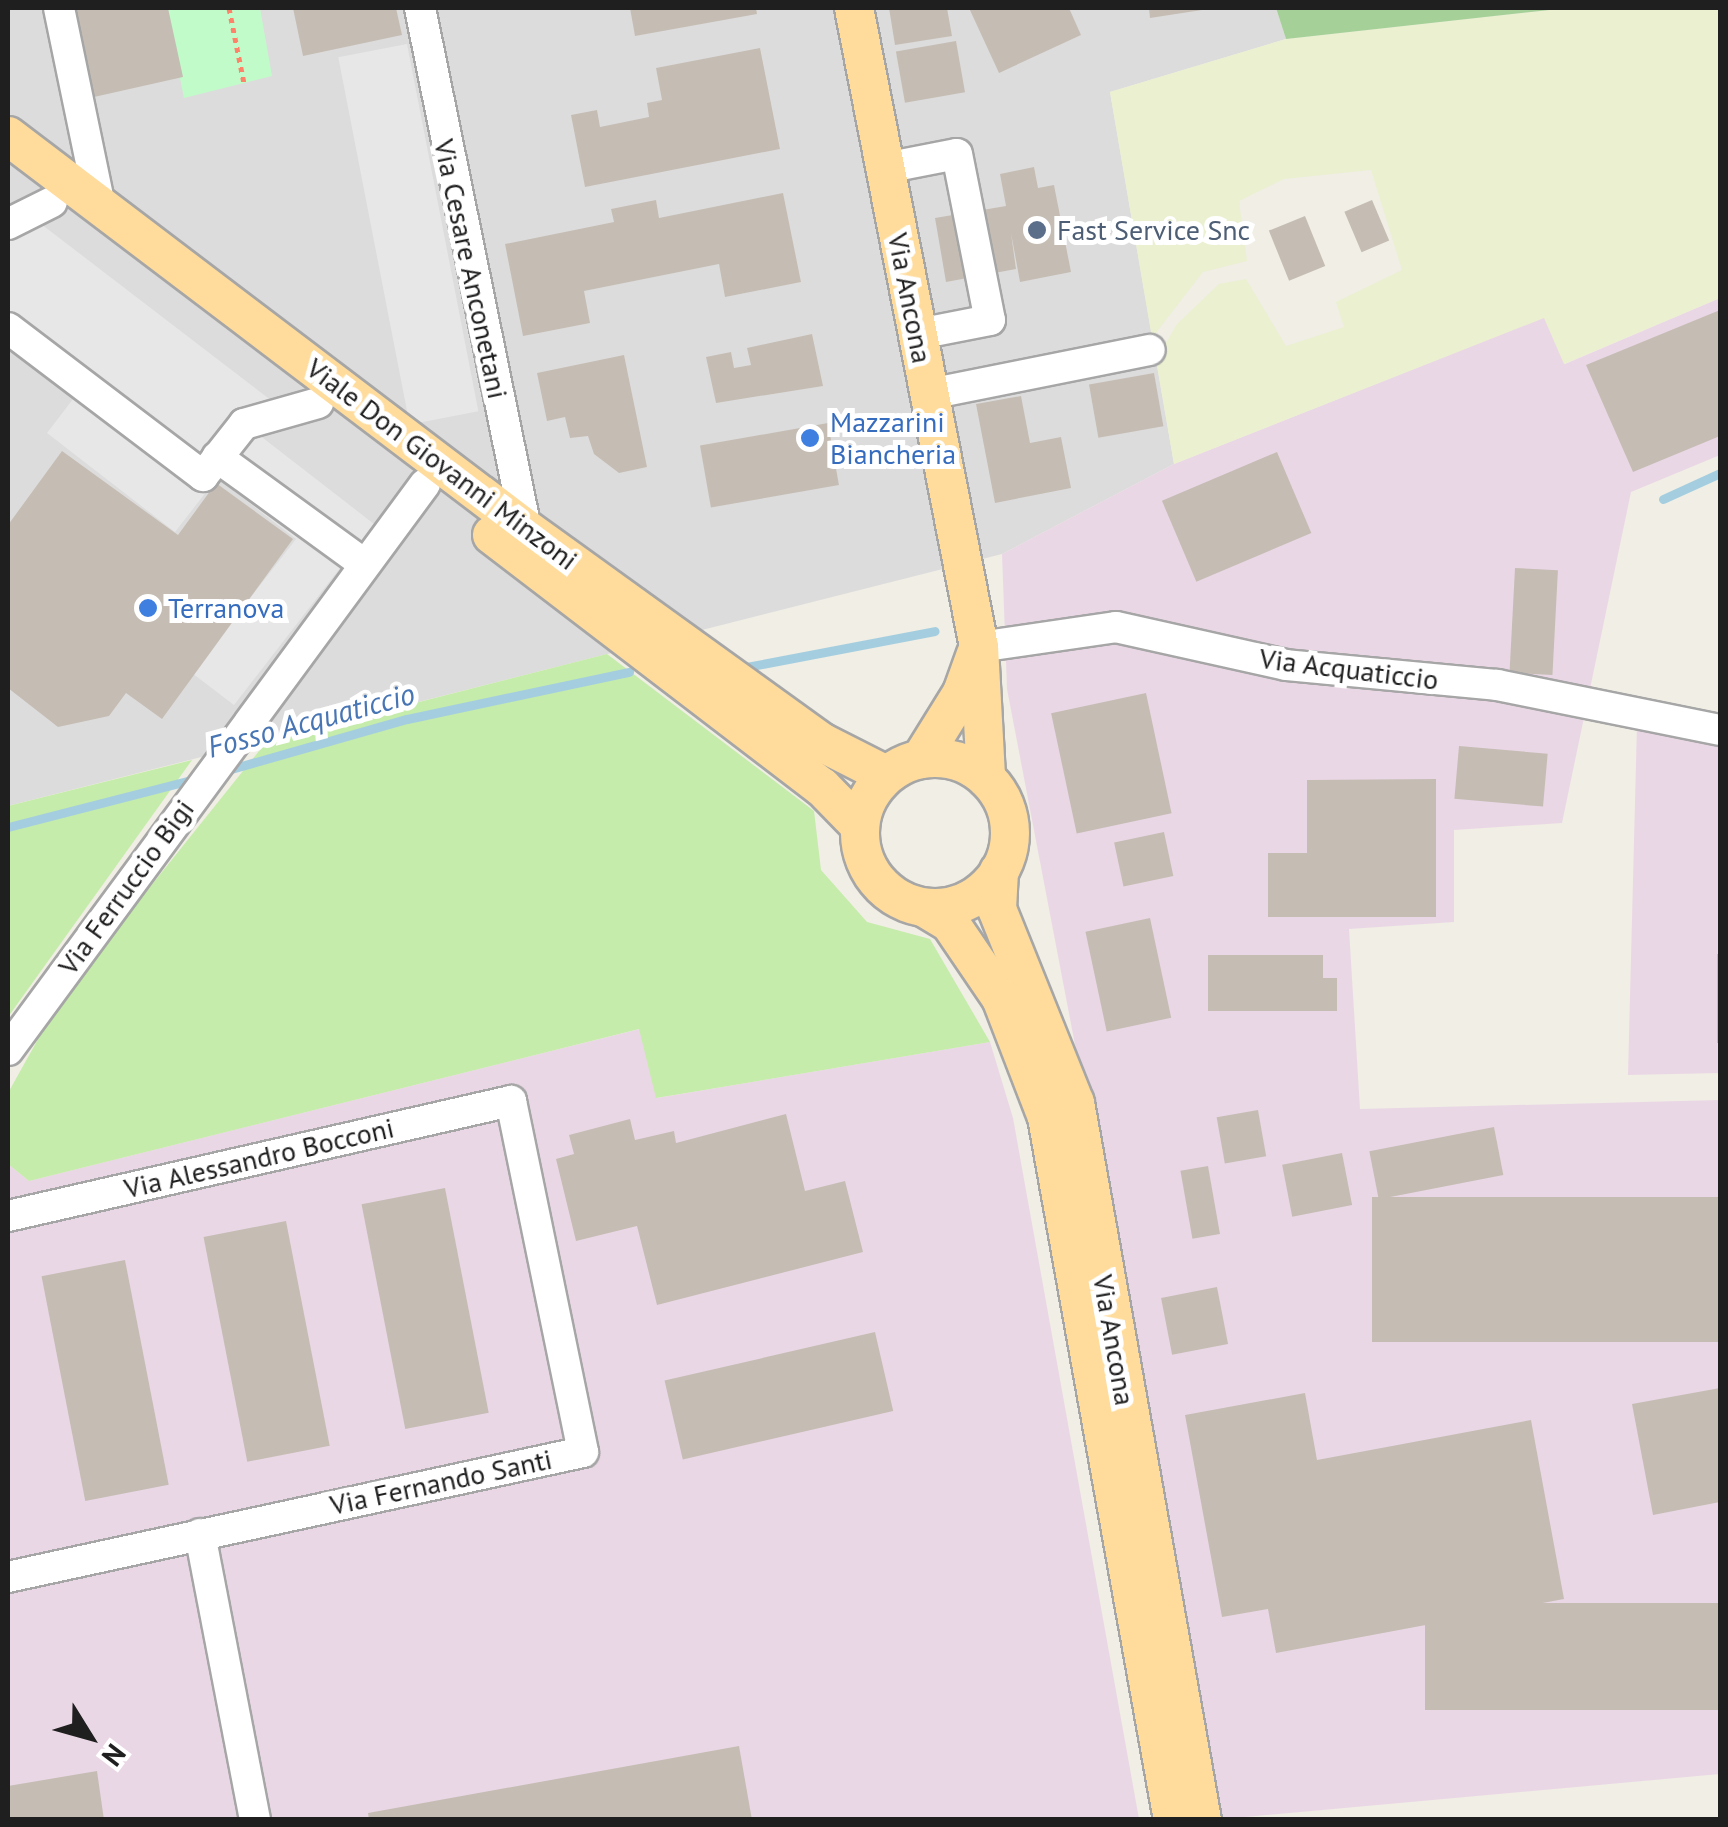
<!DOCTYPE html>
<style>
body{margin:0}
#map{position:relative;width:1728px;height:1827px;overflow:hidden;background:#f0eee5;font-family:"PT Sans",sans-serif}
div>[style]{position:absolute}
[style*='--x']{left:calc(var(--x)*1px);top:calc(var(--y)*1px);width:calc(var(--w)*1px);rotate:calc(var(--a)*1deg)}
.residential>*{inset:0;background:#dddcdc}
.industrial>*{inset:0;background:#ead7e5}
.farmland>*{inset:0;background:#ebf0d0}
.grass>*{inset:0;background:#c5ecaa}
.forest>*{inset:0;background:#a5d199}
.park>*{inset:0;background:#c1fbca}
.parking>*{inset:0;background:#e7e7e7;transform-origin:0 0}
.stream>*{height:9px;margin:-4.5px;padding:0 4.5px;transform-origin:4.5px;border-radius:4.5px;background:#a4cedf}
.building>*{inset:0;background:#c5bdb4;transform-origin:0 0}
.path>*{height:5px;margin-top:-2.5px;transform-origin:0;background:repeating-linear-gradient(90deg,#ff8368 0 5px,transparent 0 10px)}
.roads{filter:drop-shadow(2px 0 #a6a6a6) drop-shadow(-2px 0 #a6a6a6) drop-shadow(0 2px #a6a6a6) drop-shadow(0 -2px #a6a6a6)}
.minor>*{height:30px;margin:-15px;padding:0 15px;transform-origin:15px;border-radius:15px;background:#fff}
.major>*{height:38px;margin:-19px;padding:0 19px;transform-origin:19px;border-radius:19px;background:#ffdc9c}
.major>.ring{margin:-19px;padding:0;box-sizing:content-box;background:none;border:38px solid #ffdc9c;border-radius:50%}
.dots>*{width:28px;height:28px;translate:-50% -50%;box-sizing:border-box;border:5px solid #fff;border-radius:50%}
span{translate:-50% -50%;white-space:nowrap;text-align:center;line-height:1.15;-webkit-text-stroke:10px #fff;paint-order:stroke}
.service-label{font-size:28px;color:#4e5e75}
.left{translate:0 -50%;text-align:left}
.street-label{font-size:28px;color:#1f1f1f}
.shop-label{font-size:28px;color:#366cbe}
.water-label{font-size:30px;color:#4875b3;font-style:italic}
.frame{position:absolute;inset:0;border:10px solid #1f1f1f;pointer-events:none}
.north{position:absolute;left:40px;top:1687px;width:100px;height:100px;-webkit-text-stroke:8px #fff;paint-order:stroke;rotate:127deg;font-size:28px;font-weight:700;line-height:40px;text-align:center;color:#1f1f1f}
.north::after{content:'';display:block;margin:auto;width:35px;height:45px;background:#1f1f1f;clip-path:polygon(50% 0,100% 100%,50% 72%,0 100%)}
</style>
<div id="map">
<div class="residential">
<i style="clip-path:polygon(8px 8px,1276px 8px,1286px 39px,1110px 92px,1174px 464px,1002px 554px,8px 806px)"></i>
</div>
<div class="industrial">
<i style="clip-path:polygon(1720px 298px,1720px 455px,1631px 492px,1562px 823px,1454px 830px,1454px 922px,1349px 929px,1360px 1109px,1720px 1100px,1720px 1774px,1223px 1819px,1007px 689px,1002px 554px,1174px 464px,1545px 317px,1565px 364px)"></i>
<i style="clip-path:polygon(1637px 724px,1720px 739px,1720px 1073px,1628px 1075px)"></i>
<i style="clip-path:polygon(640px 1029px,657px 1098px,990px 1042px,1013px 1118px,1139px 1819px,8px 1819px,8px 1164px,29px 1181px)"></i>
</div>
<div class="farmland">
<i style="clip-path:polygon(1568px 8px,1720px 8px,1720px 298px,1564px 364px,1544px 318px,1174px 464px,1156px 360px,1177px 324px,1219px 284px,1246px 279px,1286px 346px,1344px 327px,1336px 302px,1402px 270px,1371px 170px,1284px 179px,1239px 201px,1247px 261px,1203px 272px,1152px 338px,1110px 92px,1286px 39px)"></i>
</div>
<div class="grass">
<i style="clip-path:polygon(607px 654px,814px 811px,821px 870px,867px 922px,930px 939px,990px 1042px,656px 1098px,639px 1029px,29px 1181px,8px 1164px,8px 1093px,61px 998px,267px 741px)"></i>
<i style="clip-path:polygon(192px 760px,8px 1017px,8px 806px)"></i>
</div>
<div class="forest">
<i style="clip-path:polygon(1276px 8px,1568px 8px,1286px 39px)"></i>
</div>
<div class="park">
<i style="clip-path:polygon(166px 8px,260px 8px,272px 76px,184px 98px)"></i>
</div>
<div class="parking">
<i style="left:407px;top:44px;width:374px;height:70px;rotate:79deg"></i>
<i style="clip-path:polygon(28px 214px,285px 411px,245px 424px,374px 524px,234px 705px,192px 673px,296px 539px,217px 478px,175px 532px,47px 433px,83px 386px,8px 328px,8px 225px)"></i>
</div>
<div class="stream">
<i style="--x:1663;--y:499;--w:63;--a:-24.5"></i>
<i style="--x:741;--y:668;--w:197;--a:-10.8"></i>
<i style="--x:224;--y:771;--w:190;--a:-15.9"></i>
<i style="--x:407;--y:719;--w:227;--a:-12"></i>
<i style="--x:8;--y:827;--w:197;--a:-14.4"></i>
</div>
<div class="building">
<i style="clip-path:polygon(74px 8px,168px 8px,183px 77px,94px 97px)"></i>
<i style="clip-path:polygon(293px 8px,396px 8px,402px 35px,303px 56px)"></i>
<i style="clip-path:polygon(630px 8px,756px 8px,757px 14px,635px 36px)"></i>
<i style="clip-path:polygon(889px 8px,947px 8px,952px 36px,895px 45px)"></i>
<i style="clip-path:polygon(969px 8px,1069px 8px,1081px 35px,999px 73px)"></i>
<i style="clip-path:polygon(1149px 8px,1202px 8px,1202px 10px,1150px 18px)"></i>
<i style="left:956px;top:41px;width:52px;height:61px;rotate:80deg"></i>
<i style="clip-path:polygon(760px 48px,780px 149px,585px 187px,571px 115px,597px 110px,600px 127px,649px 117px,647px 103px,662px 100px,656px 68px)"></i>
<i style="clip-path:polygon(1034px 167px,1038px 188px,1054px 185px,1071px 272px,1020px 282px,1011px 233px,1016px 269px,946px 282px,935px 218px,1006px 206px,1000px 174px)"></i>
<i style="clip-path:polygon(783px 193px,801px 282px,725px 297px,719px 264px,584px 291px,590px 323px,523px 336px,505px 244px,614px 222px,611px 209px,656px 200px,659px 218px)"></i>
<i style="left:1372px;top:200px;width:44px;height:30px;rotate:67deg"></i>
<i style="left:1305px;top:216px;width:54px;height:39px;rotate:68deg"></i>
<i style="clip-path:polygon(1720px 310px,1720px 436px,1633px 472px,1586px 365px)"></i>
<i style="clip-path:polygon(812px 334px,823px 386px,716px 403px,706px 357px,731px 352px,734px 368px,751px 365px,747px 348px)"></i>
<i style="clip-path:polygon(624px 355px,647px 467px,619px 473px,594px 454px,588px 436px,570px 438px,565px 417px,547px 421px,537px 373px)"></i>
<i style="left:1154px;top:373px;width:54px;height:66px;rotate:80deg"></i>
<i style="clip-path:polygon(1021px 396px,1030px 443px,1061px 437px,1071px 488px,995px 503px,976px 404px)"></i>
<i style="left:828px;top:423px;width:63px;height:130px;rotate:80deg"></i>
<i style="clip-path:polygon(62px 451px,178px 535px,216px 483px,293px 539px,162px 719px,126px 693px,109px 716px,58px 727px,8px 688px,8px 525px)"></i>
<i style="left:1277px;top:452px;width:88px;height:125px;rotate:67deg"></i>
<i style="left:1515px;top:568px;width:43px;height:105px;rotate:3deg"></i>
<i style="left:1146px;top:693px;width:123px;height:97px;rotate:78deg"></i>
<i style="left:1459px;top:746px;width:89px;height:53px;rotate:5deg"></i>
<i style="clip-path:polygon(1436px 779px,1436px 917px,1268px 917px,1268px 853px,1307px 853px,1307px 780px)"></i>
<i style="left:1164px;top:832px;width:45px;height:51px;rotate:78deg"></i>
<i style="left:1150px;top:918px;width:102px;height:66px;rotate:78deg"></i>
<i style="left:1717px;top:954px;width:3px;height:89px"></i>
<i style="clip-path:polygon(1208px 955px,1323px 955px,1323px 978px,1337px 978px,1337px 1011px,1208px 1011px)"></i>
<i style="left:1258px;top:1110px;width:47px;height:42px;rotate:80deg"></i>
<i style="clip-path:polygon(786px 1114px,805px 1191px,845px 1181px,863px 1252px,657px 1305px,637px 1226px,576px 1241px,556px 1159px,574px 1154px,569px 1135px,630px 1119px,635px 1140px,674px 1131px,676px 1143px)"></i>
<i style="left:1494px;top:1127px;width:49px;height:127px;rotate:79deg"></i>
<i style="left:1342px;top:1153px;width:53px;height:61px;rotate:79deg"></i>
<i style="left:1208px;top:1166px;width:69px;height:28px;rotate:80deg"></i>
<i style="left:445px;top:1188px;width:229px;height:85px;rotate:79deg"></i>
<i style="left:1720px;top:1197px;width:145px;height:348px;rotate:90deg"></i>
<i style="left:286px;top:1221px;width:229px;height:84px;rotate:79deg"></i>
<i style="left:125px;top:1260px;width:229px;height:85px;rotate:79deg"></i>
<i style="left:1217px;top:1287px;width:58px;height:57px;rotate:79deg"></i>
<i style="left:875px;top:1332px;width:81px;height:216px;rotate:77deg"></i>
<i style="clip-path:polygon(1720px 1388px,1720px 1502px,1653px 1515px,1632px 1404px)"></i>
<i style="clip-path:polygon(1305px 1393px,1317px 1460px,1531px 1420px,1564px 1599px,1276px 1653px,1268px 1609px,1222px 1617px,1185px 1415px)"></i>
<i style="left:1720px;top:1603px;width:107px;height:295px;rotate:90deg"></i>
<i style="clip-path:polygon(739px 1746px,752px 1820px,369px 1820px,368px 1813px)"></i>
<i style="clip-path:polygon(97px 1771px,104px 1820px,8px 1820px,8px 1786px)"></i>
</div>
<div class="path">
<i style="--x:229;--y:8;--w:76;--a:78.7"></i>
</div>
<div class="roads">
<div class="minor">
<i style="--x:59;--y:8;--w:202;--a:78.3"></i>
<i style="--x:420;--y:8;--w:532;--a:78.5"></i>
<i style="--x:885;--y:168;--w:73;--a:-11"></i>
<i style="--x:957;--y:154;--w:169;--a:78.8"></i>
<i style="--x:990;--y:320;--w:73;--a:169"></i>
<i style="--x:8;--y:224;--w:49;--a:-26.6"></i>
<i style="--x:8;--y:328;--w:245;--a:37.2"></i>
<i style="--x:203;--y:476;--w:66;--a:-51.7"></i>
<i style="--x:244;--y:424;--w:77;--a:-15.8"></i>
<i style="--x:929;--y:394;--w:225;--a:-11.3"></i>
<i style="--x:217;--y:457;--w:180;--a:36"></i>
<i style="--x:979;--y:647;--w:138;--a:-8.3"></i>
<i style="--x:1116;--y:627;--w:174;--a:12.6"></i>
<i style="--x:1286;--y:665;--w:212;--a:5.4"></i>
<i style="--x:1497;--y:685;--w:227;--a:11.4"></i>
<i style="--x:8;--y:1050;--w:703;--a:-53.62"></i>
<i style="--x:8;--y:1216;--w:516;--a:-12.88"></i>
<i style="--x:511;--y:1101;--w:358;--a:78.4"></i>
<i style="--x:583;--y:1452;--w:588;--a:167.74"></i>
<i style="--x:200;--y:1534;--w:291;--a:79.1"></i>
</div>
<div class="major">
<i style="--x:854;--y:8;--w:651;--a:78.93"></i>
<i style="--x:979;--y:647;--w:131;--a:86.9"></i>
<i style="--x:8;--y:136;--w:650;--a:37.19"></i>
<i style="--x:526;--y:529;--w:364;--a:35.8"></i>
<i style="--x:821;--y:742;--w:73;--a:26.9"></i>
<i style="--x:492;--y:535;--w:415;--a:37.4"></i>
<i style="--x:822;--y:787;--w:54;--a:45.7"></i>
<i class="ring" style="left:860px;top:758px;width:112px;height:112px"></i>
<i style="--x:921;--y:759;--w:78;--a:-58.2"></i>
<i style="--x:962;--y:693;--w:41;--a:-70.3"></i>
<i style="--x:999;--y:871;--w:38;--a:93"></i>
<i style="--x:997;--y:909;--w:209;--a:68.1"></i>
<i style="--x:1075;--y:1103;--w:728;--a:79.96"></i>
<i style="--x:925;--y:908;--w:29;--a:31"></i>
<i style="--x:950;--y:923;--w:91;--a:55.8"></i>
<i style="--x:1001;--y:998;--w:128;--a:68.9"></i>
<i style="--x:1047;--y:1117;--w:714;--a:79.84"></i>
</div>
</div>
<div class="dots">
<i style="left:1037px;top:230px;background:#5c6f8a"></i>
<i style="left:810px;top:438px;background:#3f7fe0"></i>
<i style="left:148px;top:608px;background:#3f7fe0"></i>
</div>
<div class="service-label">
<span class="left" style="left:1057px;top:230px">Fast Service Snc</span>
</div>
<div class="street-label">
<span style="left:471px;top:269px;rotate:78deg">Via Cesare Anconetani</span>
<span style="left:910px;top:298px;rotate:79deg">Via Ancona</span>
<span style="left:442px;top:464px;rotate:37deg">Viale Don Giovanni Minzoni</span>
<span style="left:1349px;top:669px;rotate:7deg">Via Acquaticcio</span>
<span style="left:126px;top:887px;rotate:-54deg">Via Ferruccio Bigi</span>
<span style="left:259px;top:1158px;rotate:-13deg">Via Alessandro Bocconi</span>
<span style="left:1114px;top:1340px;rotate:80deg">Via Ancona</span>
<span style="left:441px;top:1482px;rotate:-12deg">Via Fernando Santi</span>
</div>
<div class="shop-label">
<span class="left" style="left:830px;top:438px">Mazzarini<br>Biancheria</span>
<span class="left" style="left:168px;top:608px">Terranova</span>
</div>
<div class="water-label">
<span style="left:311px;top:720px;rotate:-15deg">Fosso Acquaticcio</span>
</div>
<div class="frame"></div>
<div class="north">N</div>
</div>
